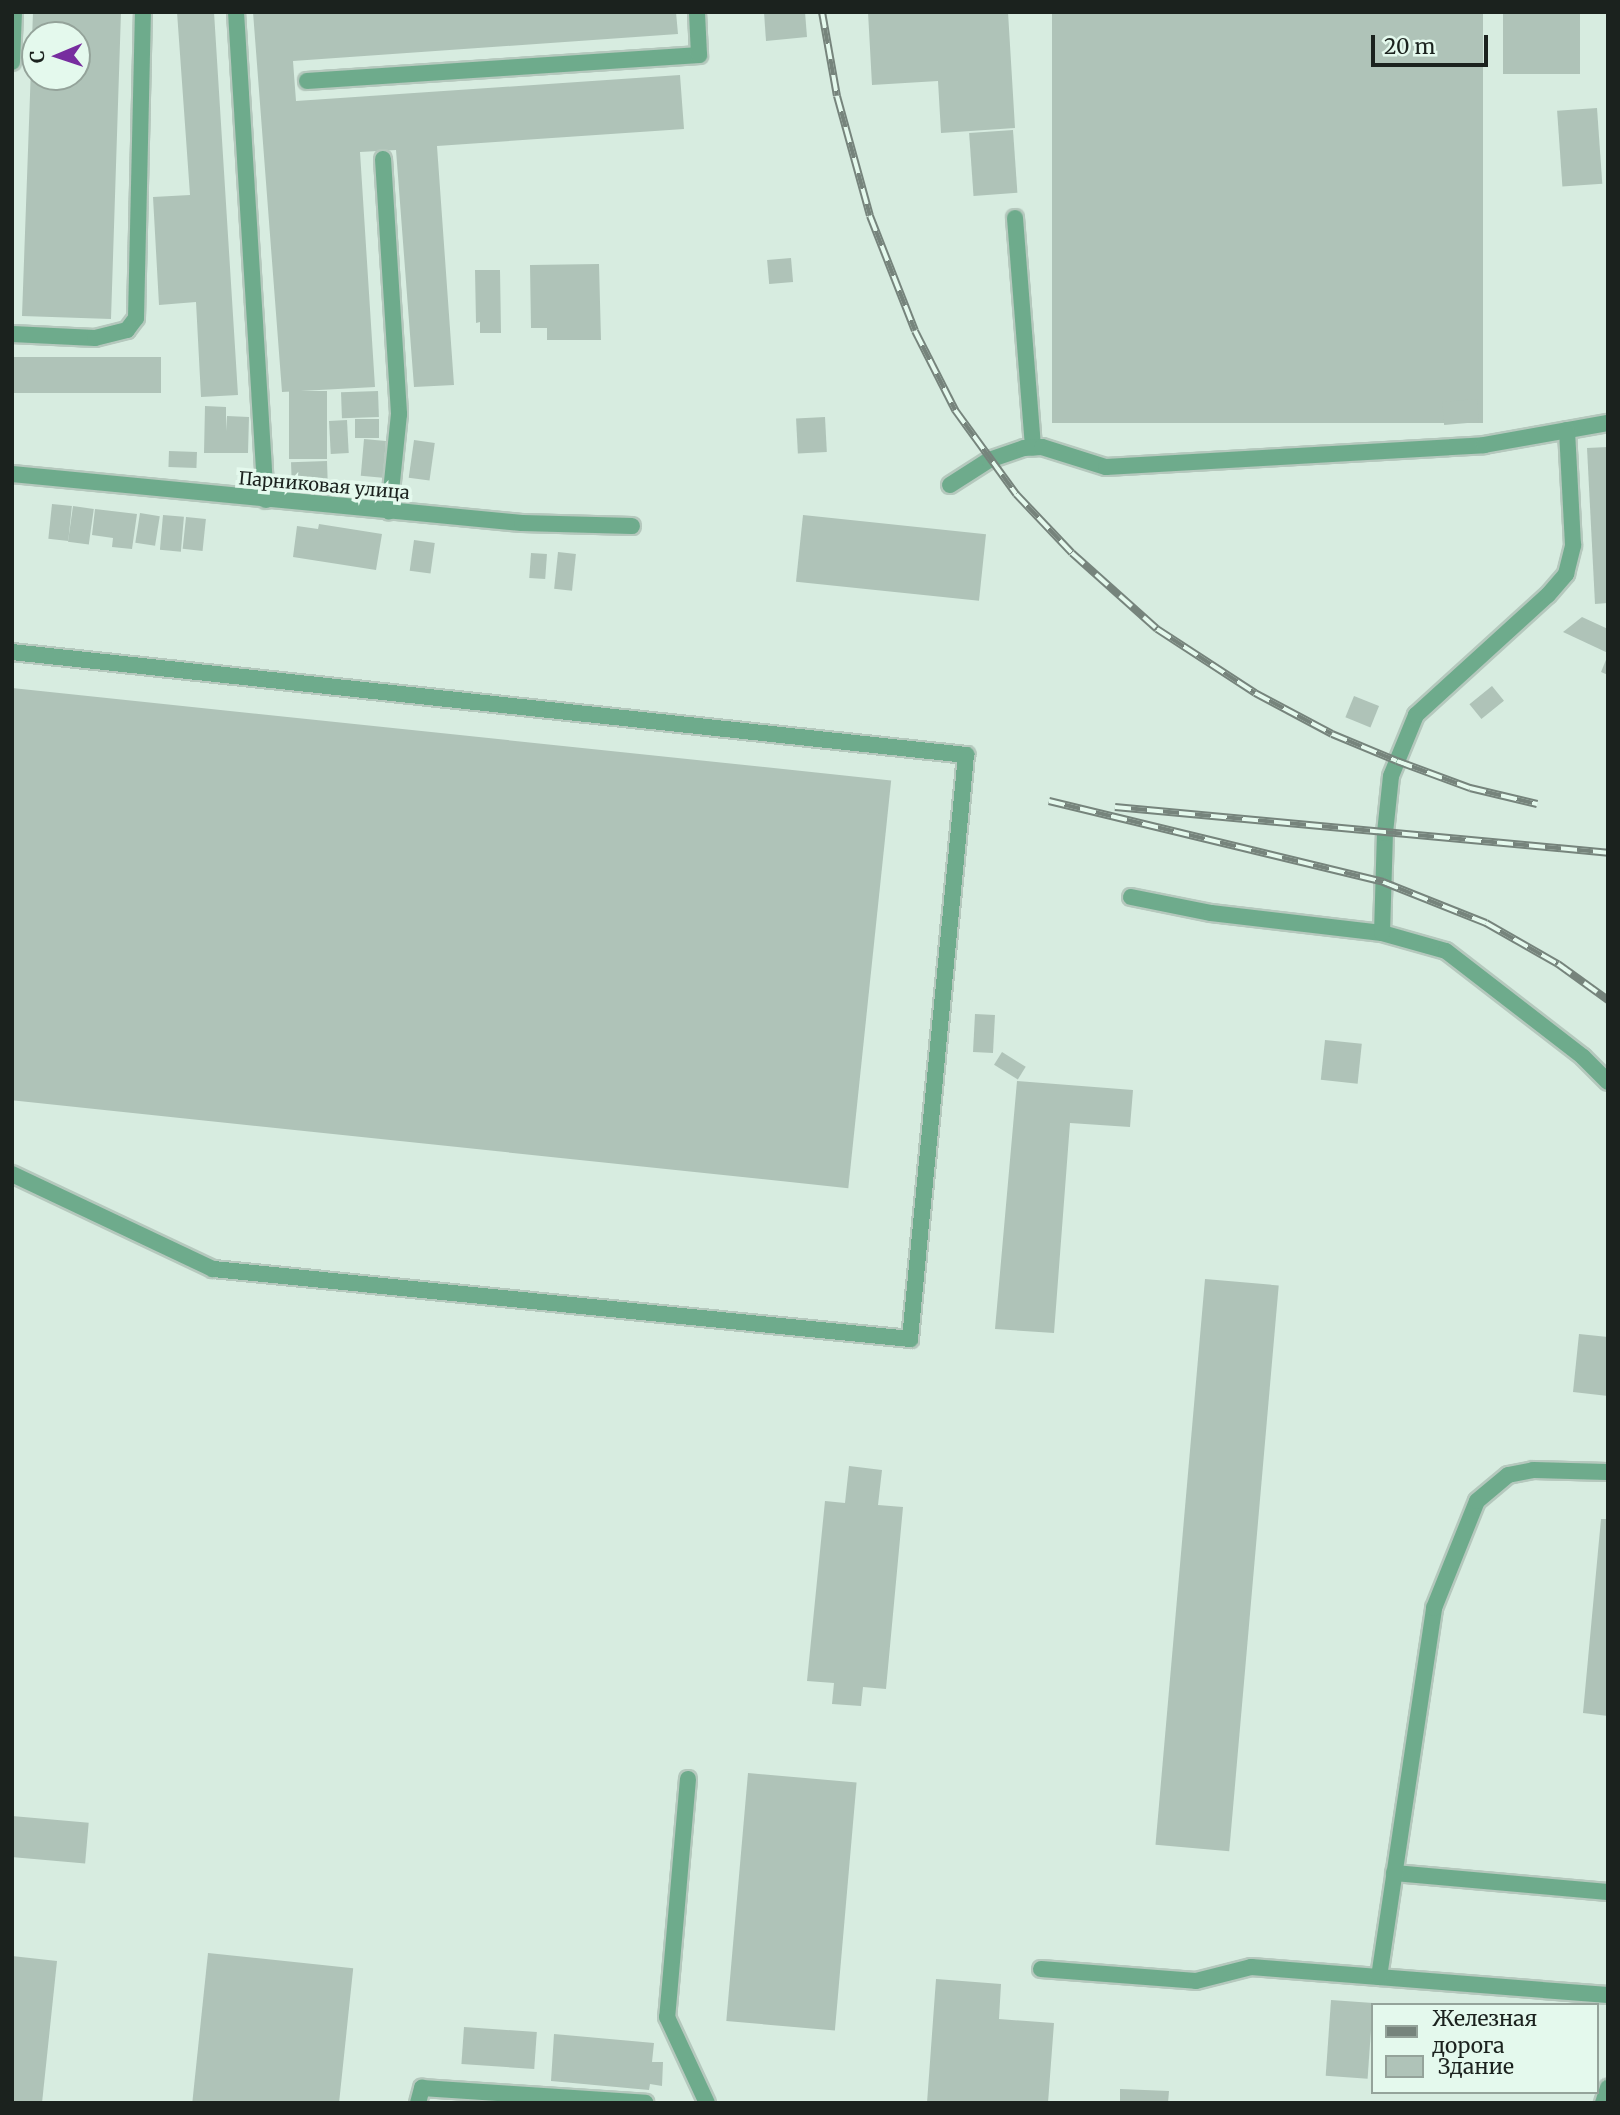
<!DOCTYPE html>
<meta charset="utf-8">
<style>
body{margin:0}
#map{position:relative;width:1620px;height:2115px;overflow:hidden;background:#d7ece0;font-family:Merriweather,serif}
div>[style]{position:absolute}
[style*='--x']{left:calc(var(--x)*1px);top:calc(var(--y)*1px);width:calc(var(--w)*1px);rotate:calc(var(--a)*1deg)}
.building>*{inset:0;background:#afc3b8;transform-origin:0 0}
.roads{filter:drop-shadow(2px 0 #b5c8bd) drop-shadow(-2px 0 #b5c8bd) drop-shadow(0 2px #b5c8bd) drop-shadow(0 -2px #b5c8bd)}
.lane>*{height:16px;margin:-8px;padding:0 8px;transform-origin:8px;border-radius:8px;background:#6eab8c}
.rail>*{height:8px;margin-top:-4px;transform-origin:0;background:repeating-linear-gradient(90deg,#e4f9ed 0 16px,#76847c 0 32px);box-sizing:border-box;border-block:2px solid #76847c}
span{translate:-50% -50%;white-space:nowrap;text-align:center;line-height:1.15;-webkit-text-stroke:7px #e4f9ed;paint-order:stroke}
.street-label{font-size:18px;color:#1b221e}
.frame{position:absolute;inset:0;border:14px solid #1b221e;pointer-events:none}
.legend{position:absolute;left:1371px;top:2003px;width:228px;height:91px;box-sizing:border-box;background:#e4f9ed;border:2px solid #94a39a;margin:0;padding:9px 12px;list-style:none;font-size:21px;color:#1b221e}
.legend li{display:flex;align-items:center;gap:14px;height:35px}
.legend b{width:35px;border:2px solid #94a39a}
.north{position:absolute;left:21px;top:21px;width:70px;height:70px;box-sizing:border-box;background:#e4f9ed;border:2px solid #94a39a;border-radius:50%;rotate:268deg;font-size:19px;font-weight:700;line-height:28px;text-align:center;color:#1b221e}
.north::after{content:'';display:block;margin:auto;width:24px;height:32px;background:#772d9f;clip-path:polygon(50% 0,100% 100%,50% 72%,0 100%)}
.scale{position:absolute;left:1371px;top:35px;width:117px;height:32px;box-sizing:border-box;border:4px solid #1b221e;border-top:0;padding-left:9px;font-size:21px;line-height:24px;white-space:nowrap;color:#1b221e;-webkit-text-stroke:5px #e4f9ed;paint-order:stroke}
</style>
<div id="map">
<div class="building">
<i style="clip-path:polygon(evenodd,33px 12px,121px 12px,111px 319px,22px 316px,33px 12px,35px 35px,77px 35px,77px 77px,35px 77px,35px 35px)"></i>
<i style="clip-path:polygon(177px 12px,214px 12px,238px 395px,201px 397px,196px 302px,159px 305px,153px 197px,190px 195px)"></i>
<i style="clip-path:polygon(253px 12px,676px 12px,678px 34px,293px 61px,296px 101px,680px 75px,684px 129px,437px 146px,454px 385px,414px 387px,396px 150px,360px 152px,375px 387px,282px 392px)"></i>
<i style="clip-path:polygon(764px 12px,805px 12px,807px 37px,766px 41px)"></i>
<i style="clip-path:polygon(868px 12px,1008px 12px,1015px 128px,941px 133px,938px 81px,872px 85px)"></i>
<i style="left:1052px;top:12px;width:431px;height:411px"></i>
<i style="left:1503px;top:12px;width:77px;height:62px"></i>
<i style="left:1597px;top:108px;width:76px;height:40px;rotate:86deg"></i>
<i style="left:1013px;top:130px;width:63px;height:44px;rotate:86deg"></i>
<i style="left:791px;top:258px;width:24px;height:24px;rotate:85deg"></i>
<i style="clip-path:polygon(599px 264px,601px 340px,547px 340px,547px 328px,531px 328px,530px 265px)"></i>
<i style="clip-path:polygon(475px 270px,500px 270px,501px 333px,480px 333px,480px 322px,476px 323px)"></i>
<i style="left:12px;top:357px;width:149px;height:36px"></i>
<i style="left:327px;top:391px;width:68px;height:38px;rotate:90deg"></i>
<i style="left:378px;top:391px;width:26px;height:37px;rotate:88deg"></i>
<i style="left:1477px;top:399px;width:23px;height:35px;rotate:85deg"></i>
<i style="clip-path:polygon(205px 406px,226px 407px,226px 431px,227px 416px,249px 417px,248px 453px,204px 453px)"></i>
<i style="left:825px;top:417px;width:35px;height:29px;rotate:87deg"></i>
<i style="left:379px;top:419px;width:19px;height:24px;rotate:90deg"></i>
<i style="left:347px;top:420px;width:33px;height:18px;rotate:87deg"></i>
<i style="left:364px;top:439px;width:22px;height:37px;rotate:5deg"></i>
<i style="left:414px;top:440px;width:21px;height:38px;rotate:8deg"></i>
<i style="clip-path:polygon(1608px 447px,1608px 603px,1595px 604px,1587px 448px)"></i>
<i style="left:169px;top:451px;width:28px;height:16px;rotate:2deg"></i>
<i style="left:327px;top:461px;width:24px;height:36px;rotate:88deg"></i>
<i style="left:52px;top:504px;width:20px;height:35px;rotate:6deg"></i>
<i style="left:73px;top:506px;width:21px;height:36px;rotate:8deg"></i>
<i style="clip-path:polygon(95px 509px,137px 514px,132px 549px,112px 547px,113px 538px,92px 535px)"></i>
<i style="left:140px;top:513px;width:20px;height:30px;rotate:9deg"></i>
<i style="left:163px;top:515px;width:21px;height:35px;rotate:5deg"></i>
<i style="left:803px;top:515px;width:184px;height:67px;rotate:6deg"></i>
<i style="left:186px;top:517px;width:20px;height:32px;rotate:6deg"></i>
<i style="clip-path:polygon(319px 524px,382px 534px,376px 570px,293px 557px,297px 526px,318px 529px)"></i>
<i style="left:414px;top:540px;width:21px;height:31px;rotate:8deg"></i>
<i style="left:558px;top:552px;width:18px;height:37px;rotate:6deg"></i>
<i style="left:531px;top:553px;width:16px;height:25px;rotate:4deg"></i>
<i style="clip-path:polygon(1582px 617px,1608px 629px,1608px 653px,1563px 632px)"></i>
<i style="clip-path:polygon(1608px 655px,1608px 675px,1601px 672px)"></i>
<i style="left:1492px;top:686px;width:19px;height:29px;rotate:51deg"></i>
<i style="left:12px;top:688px;width:884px;height:410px;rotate:6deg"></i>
<i style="left:1354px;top:696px;width:27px;height:23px;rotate:22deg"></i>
<i style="left:975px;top:1014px;width:20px;height:38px;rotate:3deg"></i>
<i style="left:1325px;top:1040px;width:37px;height:40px;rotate:6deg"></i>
<i style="left:1002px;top:1052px;width:28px;height:15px;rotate:32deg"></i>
<i style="clip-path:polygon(1017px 1081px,1133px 1090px,1130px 1127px,1070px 1123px,1054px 1333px,995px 1329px)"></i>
<i style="left:1205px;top:1279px;width:74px;height:568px;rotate:5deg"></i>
<i style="clip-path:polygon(1579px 1334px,1608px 1337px,1608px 1396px,1573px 1392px)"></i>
<i style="clip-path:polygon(849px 1466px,882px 1470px,878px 1505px,903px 1507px,886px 1689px,863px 1687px,861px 1706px,832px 1704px,834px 1683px,807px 1681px,825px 1501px,845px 1503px)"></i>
<i style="clip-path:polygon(1601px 1519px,1608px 1519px,1608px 1716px,1583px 1713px)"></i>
<i style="left:748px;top:1773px;width:109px;height:249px;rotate:5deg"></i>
<i style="left:12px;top:1816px;width:77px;height:41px;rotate:5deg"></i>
<i style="left:208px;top:1953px;width:146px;height:151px;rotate:6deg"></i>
<i style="clip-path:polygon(12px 1956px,57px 1961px,42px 2103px,12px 2103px)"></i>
<i style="clip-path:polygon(936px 1979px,1001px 1984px,999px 2019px,1054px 2023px,1048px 2103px,927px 2103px)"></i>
<i style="left:1331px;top:2000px;width:42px;height:76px;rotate:4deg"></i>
<i style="left:464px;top:2027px;width:73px;height:37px;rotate:4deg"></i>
<i style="clip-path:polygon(554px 2034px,654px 2043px,652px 2062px,663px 2062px,662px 2086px,650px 2084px,649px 2090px,551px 2081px)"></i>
<i style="clip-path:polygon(1120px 2089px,1169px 2091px,1168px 2103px,1120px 2103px)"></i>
</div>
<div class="roads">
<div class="lane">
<i style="--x:236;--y:12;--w:489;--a:86.5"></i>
<i style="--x:12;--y:62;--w:50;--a:-87.7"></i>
<i style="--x:307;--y:81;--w:393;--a:-3.8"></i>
<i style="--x:699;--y:55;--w:43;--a:-92.7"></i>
<i style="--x:383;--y:159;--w:256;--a:86.4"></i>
<i style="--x:399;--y:414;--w:98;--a:95.9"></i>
<i style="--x:1015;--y:218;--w:230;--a:85.5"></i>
<i style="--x:12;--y:334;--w:83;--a:2.8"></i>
<i style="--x:95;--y:338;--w:33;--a:-14"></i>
<i style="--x:127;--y:330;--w:15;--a:-53"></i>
<i style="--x:136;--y:318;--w:306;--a:-88.7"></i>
<i style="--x:12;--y:474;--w:512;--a:5.49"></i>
<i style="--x:522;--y:523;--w:110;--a:1.6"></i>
<i style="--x:950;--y:485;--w:46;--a:-32.7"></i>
<i style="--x:989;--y:460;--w:37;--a:-19"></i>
<i style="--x:1024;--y:448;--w:18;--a:-3"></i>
<i style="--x:1042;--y:447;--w:67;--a:17.4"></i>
<i style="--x:1106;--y:467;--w:379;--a:-3.3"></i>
<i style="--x:1484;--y:445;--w:126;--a:-10.1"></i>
<i style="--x:12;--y:652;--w:960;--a:6.16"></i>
<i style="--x:966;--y:755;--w:587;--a:95.48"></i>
<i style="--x:910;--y:1339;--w:701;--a:-174.26"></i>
<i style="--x:213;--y:1269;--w:222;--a:-154.7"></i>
<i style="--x:1131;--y:897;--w:82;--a:11.3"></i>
<i style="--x:1211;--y:913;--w:172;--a:6.7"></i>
<i style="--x:1382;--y:933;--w:66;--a:15.7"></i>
<i style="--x:1446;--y:951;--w:173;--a:37.7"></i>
<i style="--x:1583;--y:1057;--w:35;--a:45"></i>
<i style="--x:1382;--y:933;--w:100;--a:-88.3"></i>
<i style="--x:1385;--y:833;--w:57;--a:-84"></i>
<i style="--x:1391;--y:776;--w:66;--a:-67.7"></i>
<i style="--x:1416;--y:715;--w:178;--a:-42.3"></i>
<i style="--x:1548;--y:595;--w:28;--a:-49"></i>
<i style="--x:1566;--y:574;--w:30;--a:-76"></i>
<i style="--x:1573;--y:545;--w:115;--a:-93"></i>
<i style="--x:688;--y:1779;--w:239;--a:95"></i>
<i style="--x:667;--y:2017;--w:95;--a:65.1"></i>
<i style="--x:1394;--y:1873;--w:215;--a:5.1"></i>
<i style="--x:1041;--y:1969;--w:155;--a:4.4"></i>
<i style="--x:1196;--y:1981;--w:57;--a:-14.3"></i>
<i style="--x:1251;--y:1967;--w:358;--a:4.5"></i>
<i style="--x:1379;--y:1977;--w:373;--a:-81.5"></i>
<i style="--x:1434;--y:1608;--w:115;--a:-68.1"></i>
<i style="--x:1477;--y:1501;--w:40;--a:-40"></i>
<i style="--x:1508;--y:1475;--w:25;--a:-11"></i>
<i style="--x:1533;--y:1470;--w:75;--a:1.5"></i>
<i style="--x:418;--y:2103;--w:16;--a:-75"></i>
<i style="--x:422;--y:2088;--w:224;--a:3.8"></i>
<i style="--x:1603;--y:2103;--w:16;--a:-72"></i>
</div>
</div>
<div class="rail">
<i style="--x:822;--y:12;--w:85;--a:79.9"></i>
<i style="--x:837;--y:96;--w:124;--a:74.6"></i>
<i style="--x:870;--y:216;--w:123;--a:68.6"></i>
<i style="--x:915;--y:331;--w:89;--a:63.1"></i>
<i style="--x:955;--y:410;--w:104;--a:54"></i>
<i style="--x:1016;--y:494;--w:81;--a:46.5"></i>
<i style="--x:1072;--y:553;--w:114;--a:41.8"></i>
<i style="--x:1157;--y:629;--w:117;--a:33.1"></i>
<i style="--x:1255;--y:693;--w:87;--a:28"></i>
<i style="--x:1332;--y:734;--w:70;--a:22.6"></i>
<i style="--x:1397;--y:761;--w:78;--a:20.3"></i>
<i style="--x:1470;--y:788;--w:69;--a:13.4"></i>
<i style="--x:1049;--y:801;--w:344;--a:13.6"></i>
<i style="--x:1383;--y:882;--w:111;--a:21.7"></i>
<i style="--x:1486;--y:923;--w:83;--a:29.7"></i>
<i style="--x:1558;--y:964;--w:62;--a:35.8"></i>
<i style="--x:1115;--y:807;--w:495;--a:5.3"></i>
</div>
<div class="street-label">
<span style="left:324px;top:486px;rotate:5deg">Парниковая улица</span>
</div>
<div class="frame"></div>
<ul class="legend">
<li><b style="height:9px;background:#76847c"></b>Железная дорога</li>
<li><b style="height:19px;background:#afc3b8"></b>Здание</li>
</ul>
<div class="north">С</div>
<div class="scale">20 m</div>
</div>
